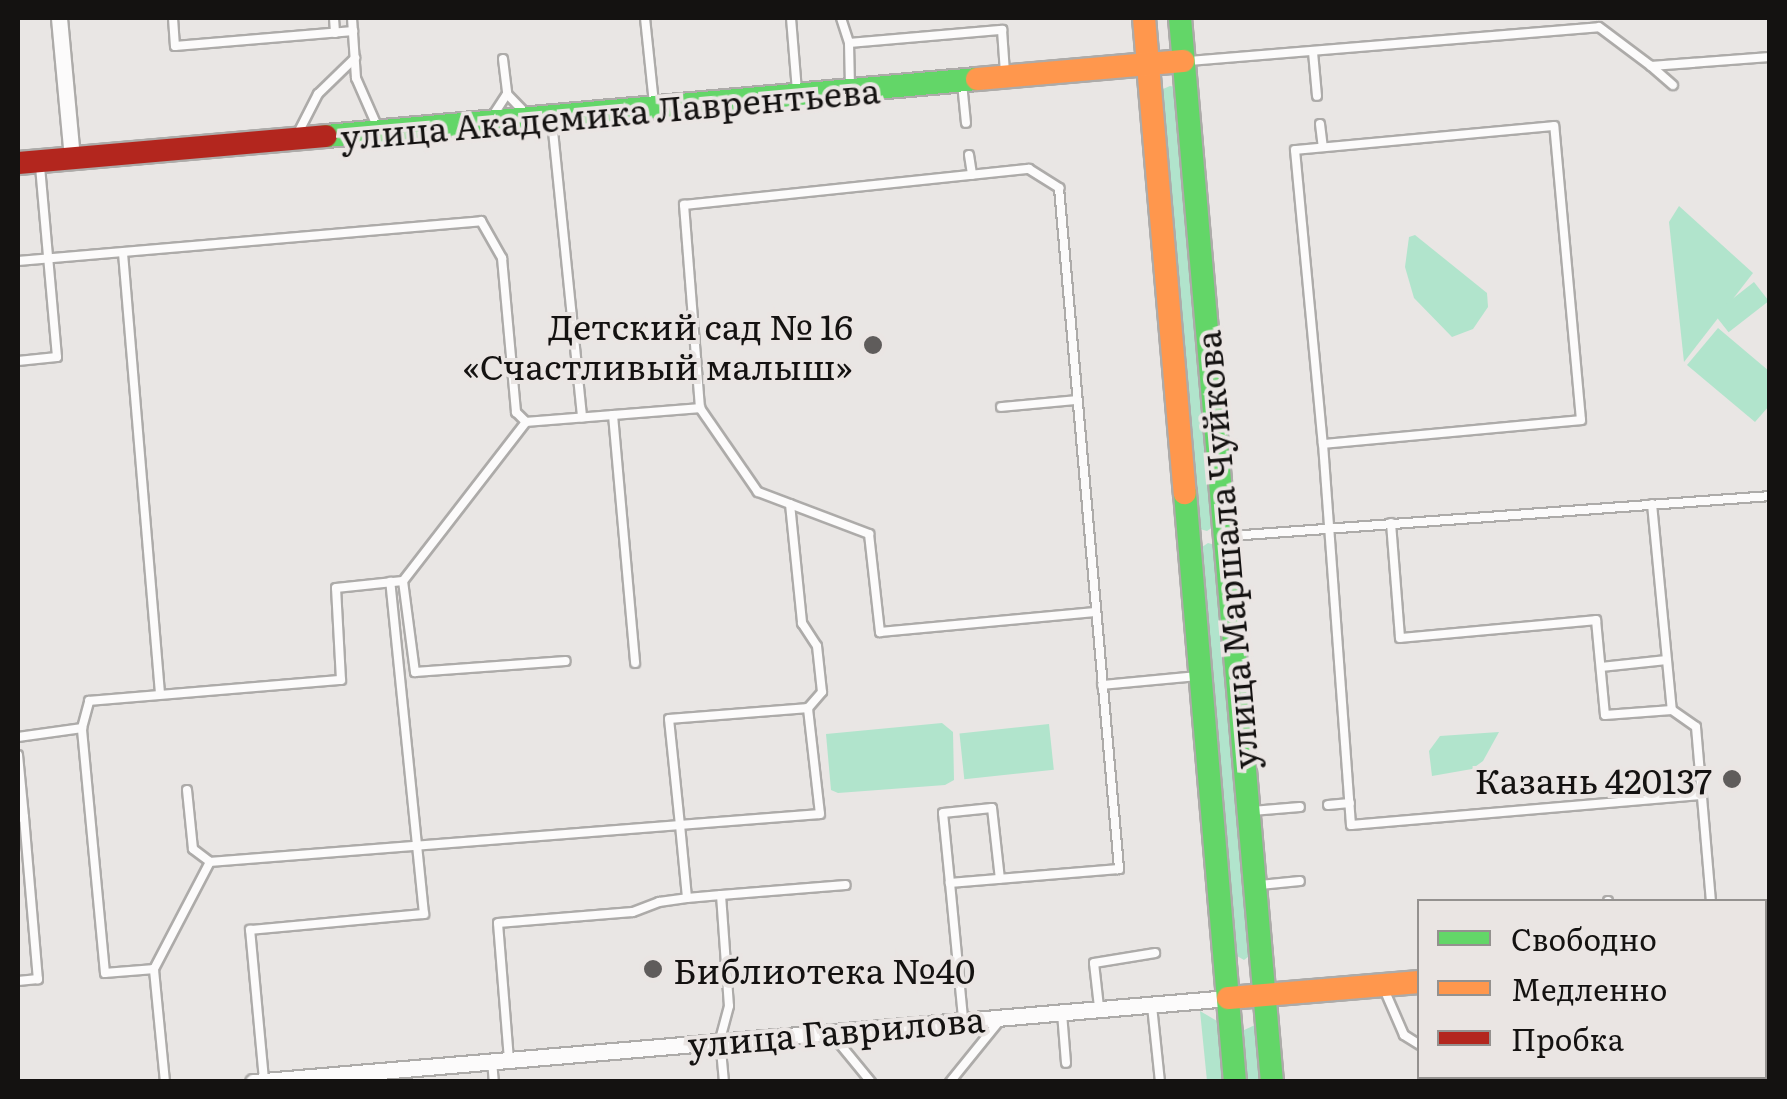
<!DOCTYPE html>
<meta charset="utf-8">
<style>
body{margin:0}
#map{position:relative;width:1787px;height:1099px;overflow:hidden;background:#e9e6e4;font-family:Literata,serif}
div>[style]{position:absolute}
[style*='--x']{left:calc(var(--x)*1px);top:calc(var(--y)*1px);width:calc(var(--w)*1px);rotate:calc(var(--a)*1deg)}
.green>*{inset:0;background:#b1e4cc;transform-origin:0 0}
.roads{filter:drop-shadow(2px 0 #adaba9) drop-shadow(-2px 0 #adaba9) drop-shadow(0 2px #adaba9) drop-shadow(0 -2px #adaba9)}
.lane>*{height:8px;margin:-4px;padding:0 4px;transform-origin:4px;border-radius:4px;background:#fcfbfb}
.street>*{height:15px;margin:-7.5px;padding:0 7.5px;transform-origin:7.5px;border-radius:7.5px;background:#fcfbfb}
.fast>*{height:22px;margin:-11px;padding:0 11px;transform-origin:11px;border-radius:11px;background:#63d668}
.slow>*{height:22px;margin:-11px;padding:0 11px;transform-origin:11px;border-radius:11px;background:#ff974d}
.jam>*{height:22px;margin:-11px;padding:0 11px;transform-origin:11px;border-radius:11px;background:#b3261e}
.dots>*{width:28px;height:28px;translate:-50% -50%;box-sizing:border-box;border:5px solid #eae5e3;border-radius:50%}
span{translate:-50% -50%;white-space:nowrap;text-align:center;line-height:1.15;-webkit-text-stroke:8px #eae5e3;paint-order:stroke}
.street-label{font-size:35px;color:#141211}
.poi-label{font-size:35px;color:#141211}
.right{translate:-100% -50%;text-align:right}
.left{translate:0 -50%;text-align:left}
.frame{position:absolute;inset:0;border:20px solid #141211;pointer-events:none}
.legend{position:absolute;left:1417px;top:899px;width:350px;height:180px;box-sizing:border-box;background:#eae5e3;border:2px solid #94918f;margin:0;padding:12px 18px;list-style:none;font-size:30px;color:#141211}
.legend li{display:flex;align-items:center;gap:20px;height:50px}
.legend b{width:50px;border:2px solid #94918f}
</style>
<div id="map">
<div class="green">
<i style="clip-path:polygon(1170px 86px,1175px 87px,1213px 527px,1207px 531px,1200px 529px,1163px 89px)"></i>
<i style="clip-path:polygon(1679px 206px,1753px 273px,1684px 362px,1669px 222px)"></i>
<i style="clip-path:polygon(1415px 235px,1487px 293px,1488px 307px,1473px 329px,1452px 337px,1414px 298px,1405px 267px,1409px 237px)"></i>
<i style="left:1754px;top:282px;width:24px;height:51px;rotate:52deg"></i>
<i style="clip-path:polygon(1718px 328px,1769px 371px,1769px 406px,1755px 422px,1687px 365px)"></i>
<i style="clip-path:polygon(1208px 543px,1215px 545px,1252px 954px,1244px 960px,1237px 956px,1202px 547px)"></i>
<i style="clip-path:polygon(942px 723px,953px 732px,954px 780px,945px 785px,838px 793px,831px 790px,826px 734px)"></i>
<i style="left:1049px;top:724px;width:46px;height:90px;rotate:84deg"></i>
<i style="clip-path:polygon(1499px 732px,1483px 761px,1472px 769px,1432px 776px,1429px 751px,1440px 736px)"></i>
<i style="clip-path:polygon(1200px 1011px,1217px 1021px,1224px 1081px,1207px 1081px)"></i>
<i style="clip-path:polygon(1255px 1025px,1264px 1081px,1243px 1081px,1242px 1031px)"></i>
</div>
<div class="roads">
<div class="lane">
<i style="--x:173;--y:18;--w:28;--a:86"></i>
<i style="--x:175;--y:46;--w:179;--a:-4.8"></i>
<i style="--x:334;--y:18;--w:15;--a:86"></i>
<i style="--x:352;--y:18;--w:60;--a:86.2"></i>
<i style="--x:356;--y:78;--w:55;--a:66.3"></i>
<i style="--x:645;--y:18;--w:85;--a:84"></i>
<i style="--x:791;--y:18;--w:73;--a:85.3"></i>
<i style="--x:841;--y:18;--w:26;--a:72"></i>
<i style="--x:1313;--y:52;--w:44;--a:84.8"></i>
<i style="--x:503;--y:59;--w:35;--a:83"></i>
<i style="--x:1189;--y:61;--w:411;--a:-4.7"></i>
<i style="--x:1599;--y:27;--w:65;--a:36.9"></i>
<i style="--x:1651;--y:66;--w:119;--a:-4.3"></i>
<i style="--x:1651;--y:66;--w:29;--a:41"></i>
<i style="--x:962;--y:83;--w:40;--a:84.3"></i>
<i style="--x:850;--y:87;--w:44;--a:-91.3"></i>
<i style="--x:849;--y:43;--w:154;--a:-4.9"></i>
<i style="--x:1002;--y:30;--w:43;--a:86"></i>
<i style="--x:492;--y:117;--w:27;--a:-57"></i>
<i style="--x:507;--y:94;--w:29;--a:46"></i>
<i style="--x:552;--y:121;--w:298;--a:84.2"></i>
<i style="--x:1320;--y:124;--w:23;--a:83"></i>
<i style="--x:298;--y:133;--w:44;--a:-62.9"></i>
<i style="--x:318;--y:94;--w:52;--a:-44.2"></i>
<i style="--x:969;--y:155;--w:20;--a:81"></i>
<i style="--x:123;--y:253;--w:442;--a:85.2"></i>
<i style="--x:18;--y:261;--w:465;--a:-4.9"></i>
<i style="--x:481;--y:221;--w:43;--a:60.4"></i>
<i style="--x:502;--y:258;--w:155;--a:84.8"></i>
<i style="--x:516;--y:412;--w:14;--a:45"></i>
<i style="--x:526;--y:422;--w:175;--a:-4.6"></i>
<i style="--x:700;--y:408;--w:102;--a:55.4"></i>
<i style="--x:758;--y:492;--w:119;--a:20.7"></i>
<i style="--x:869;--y:534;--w:99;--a:83.6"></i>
<i style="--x:880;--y:632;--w:216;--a:-5.3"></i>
<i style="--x:18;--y:361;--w:39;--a:-6"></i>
<i style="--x:57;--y:357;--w:192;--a:-95.1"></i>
<i style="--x:1001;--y:407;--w:76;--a:-5.3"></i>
<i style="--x:700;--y:408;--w:204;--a:-94.5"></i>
<i style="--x:684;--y:205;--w:347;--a:-6"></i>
<i style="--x:1029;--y:169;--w:36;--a:32"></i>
<i style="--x:1059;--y:188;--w:684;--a:84.96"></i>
<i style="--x:1119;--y:869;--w:170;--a:175.3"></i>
<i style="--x:950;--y:883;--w:136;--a:84.5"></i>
<i style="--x:613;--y:415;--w:249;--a:84.9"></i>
<i style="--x:526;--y:422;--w:201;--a:127.7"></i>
<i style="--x:403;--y:581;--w:92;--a:82.5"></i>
<i style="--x:415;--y:672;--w:151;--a:-4.2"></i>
<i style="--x:1323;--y:444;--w:259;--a:-5.3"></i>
<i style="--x:1581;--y:420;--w:295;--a:-95.2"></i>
<i style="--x:1554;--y:126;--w:260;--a:174.7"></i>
<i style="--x:1295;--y:150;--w:295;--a:84.6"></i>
<i style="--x:1323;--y:444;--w:382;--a:85.8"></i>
<i style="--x:1351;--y:825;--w:351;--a:-4.9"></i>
<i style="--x:790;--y:504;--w:120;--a:84.2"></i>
<i style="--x:802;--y:623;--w:27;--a:57"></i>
<i style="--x:817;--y:646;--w:46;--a:83.8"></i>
<i style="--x:822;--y:692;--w:21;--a:131"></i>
<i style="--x:1652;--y:504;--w:207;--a:84.5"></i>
<i style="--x:1672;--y:710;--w:29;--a:35"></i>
<i style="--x:1696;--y:727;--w:176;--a:85.1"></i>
<i style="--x:1391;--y:523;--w:115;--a:85.5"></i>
<i style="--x:1400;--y:638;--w:197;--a:-5.2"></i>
<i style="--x:1596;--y:620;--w:95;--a:84.6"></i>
<i style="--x:1605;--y:715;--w:67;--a:-4.3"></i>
<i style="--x:1231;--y:536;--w:540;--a:-4.24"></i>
<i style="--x:1601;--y:667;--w:66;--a:-6.1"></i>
<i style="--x:1102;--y:685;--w:95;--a:-5.4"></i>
<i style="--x:18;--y:737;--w:65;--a:-8"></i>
<i style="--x:18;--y:755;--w:62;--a:84.5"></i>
<i style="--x:187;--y:790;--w:59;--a:84.2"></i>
<i style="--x:193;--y:849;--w:21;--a:37"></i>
<i style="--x:1328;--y:805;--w:22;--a:-5"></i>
<i style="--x:1252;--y:811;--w:48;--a:-4.8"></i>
<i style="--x:18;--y:818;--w:6;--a:-9"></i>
<i style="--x:24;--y:817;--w:163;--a:85.1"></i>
<i style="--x:38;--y:979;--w:20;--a:174"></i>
<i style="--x:950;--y:883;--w:70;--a:-95.7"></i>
<i style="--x:943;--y:813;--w:49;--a:-5.8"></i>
<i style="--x:992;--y:808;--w:71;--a:83.6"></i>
<i style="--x:1260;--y:885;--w:40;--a:-5.7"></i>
<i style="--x:721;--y:895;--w:125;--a:-4.6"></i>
<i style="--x:1608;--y:901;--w:1;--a:90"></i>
<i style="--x:154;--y:969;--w:121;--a:-62.4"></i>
<i style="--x:210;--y:862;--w:471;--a:-4.5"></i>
<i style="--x:680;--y:825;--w:140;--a:-4.5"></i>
<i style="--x:820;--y:814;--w:107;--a:-96.5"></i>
<i style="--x:808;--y:708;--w:139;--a:175.5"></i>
<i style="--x:669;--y:719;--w:107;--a:84.1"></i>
<i style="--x:680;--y:825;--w:73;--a:84.5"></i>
<i style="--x:687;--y:898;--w:34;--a:-5"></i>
<i style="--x:721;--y:895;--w:111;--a:85.9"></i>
<i style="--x:729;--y:1006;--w:34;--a:105"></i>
<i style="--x:720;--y:1039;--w:43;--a:84.7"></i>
<i style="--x:1384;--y:989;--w:50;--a:66.5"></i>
<i style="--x:1404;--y:1035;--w:19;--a:32"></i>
<i style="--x:1152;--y:1006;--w:76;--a:84"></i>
<i style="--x:1099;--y:1007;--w:44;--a:-96.5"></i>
<i style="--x:1094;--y:963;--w:62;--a:-9.3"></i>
<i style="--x:1062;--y:1013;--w:50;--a:85.4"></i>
<i style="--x:830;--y:1032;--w:65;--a:50.6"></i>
<i style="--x:509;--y:1060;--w:137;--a:-94.6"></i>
<i style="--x:498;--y:923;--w:135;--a:-4.7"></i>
<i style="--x:633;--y:912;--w:28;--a:-21"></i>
<i style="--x:659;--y:902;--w:28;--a:-8"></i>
<i style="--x:492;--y:1061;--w:21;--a:85"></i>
<i style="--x:1428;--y:1076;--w:6;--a:81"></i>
<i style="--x:1471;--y:1076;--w:6;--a:90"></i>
<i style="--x:1541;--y:1076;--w:3;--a:72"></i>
<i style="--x:264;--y:1080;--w:151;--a:-95.3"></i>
<i style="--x:250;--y:930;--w:175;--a:-5.3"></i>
<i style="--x:424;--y:914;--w:334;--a:-95.8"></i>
<i style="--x:165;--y:1082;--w:114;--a:-95.6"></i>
<i style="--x:154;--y:969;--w:49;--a:175.3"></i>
<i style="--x:105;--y:973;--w:246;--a:-95.4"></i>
<i style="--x:82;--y:728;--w:28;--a:-75"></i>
<i style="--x:89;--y:701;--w:253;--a:-4.8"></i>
<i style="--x:341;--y:680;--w:92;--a:-93.1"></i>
<i style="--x:336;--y:588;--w:67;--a:-6"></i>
<i style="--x:950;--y:1082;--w:81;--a:-51"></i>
</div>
<div class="street">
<i style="--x:59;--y:18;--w:141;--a:84.7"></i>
<i style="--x:253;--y:1082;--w:979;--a:-4.92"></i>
</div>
<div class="fast">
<i style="--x:1180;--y:18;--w:1068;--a:85.06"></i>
<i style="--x:326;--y:136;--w:653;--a:-5"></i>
<i style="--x:1185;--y:493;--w:591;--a:85.15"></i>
</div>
<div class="slow">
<i style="--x:1144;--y:18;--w:477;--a:85.1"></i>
<i style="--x:977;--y:79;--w:207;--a:-5"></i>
<i style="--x:1228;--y:998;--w:193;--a:-4.8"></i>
</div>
<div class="jam">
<i style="--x:18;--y:163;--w:309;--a:-5"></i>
<i style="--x:1764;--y:952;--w:6;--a:-9"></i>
</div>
</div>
<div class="dots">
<i style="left:873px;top:345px;background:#5f5c5b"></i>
<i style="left:1732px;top:779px;background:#5f5c5b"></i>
<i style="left:653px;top:969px;background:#5f5c5b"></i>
</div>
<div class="street-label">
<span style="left:610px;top:112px;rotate:-5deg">улица Академика Лаврентьева</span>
<span style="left:1225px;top:550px;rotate:-95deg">улица Маршала Чуйкова</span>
<span style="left:836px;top:1030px;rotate:-5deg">улица Гаврилова</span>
</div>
<div class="poi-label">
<span class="right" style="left:853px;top:345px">Детский сад № 16<br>«Счастливый малыш»</span>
<span class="right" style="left:1712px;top:779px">Казань 420137</span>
<span class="left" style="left:673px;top:969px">Библиотека №40</span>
</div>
<div class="frame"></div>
<ul class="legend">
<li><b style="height:12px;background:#63d668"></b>Свободно</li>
<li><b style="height:12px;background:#ff974d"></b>Медленно</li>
<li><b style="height:12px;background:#b3261e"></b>Пробка</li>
</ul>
</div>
